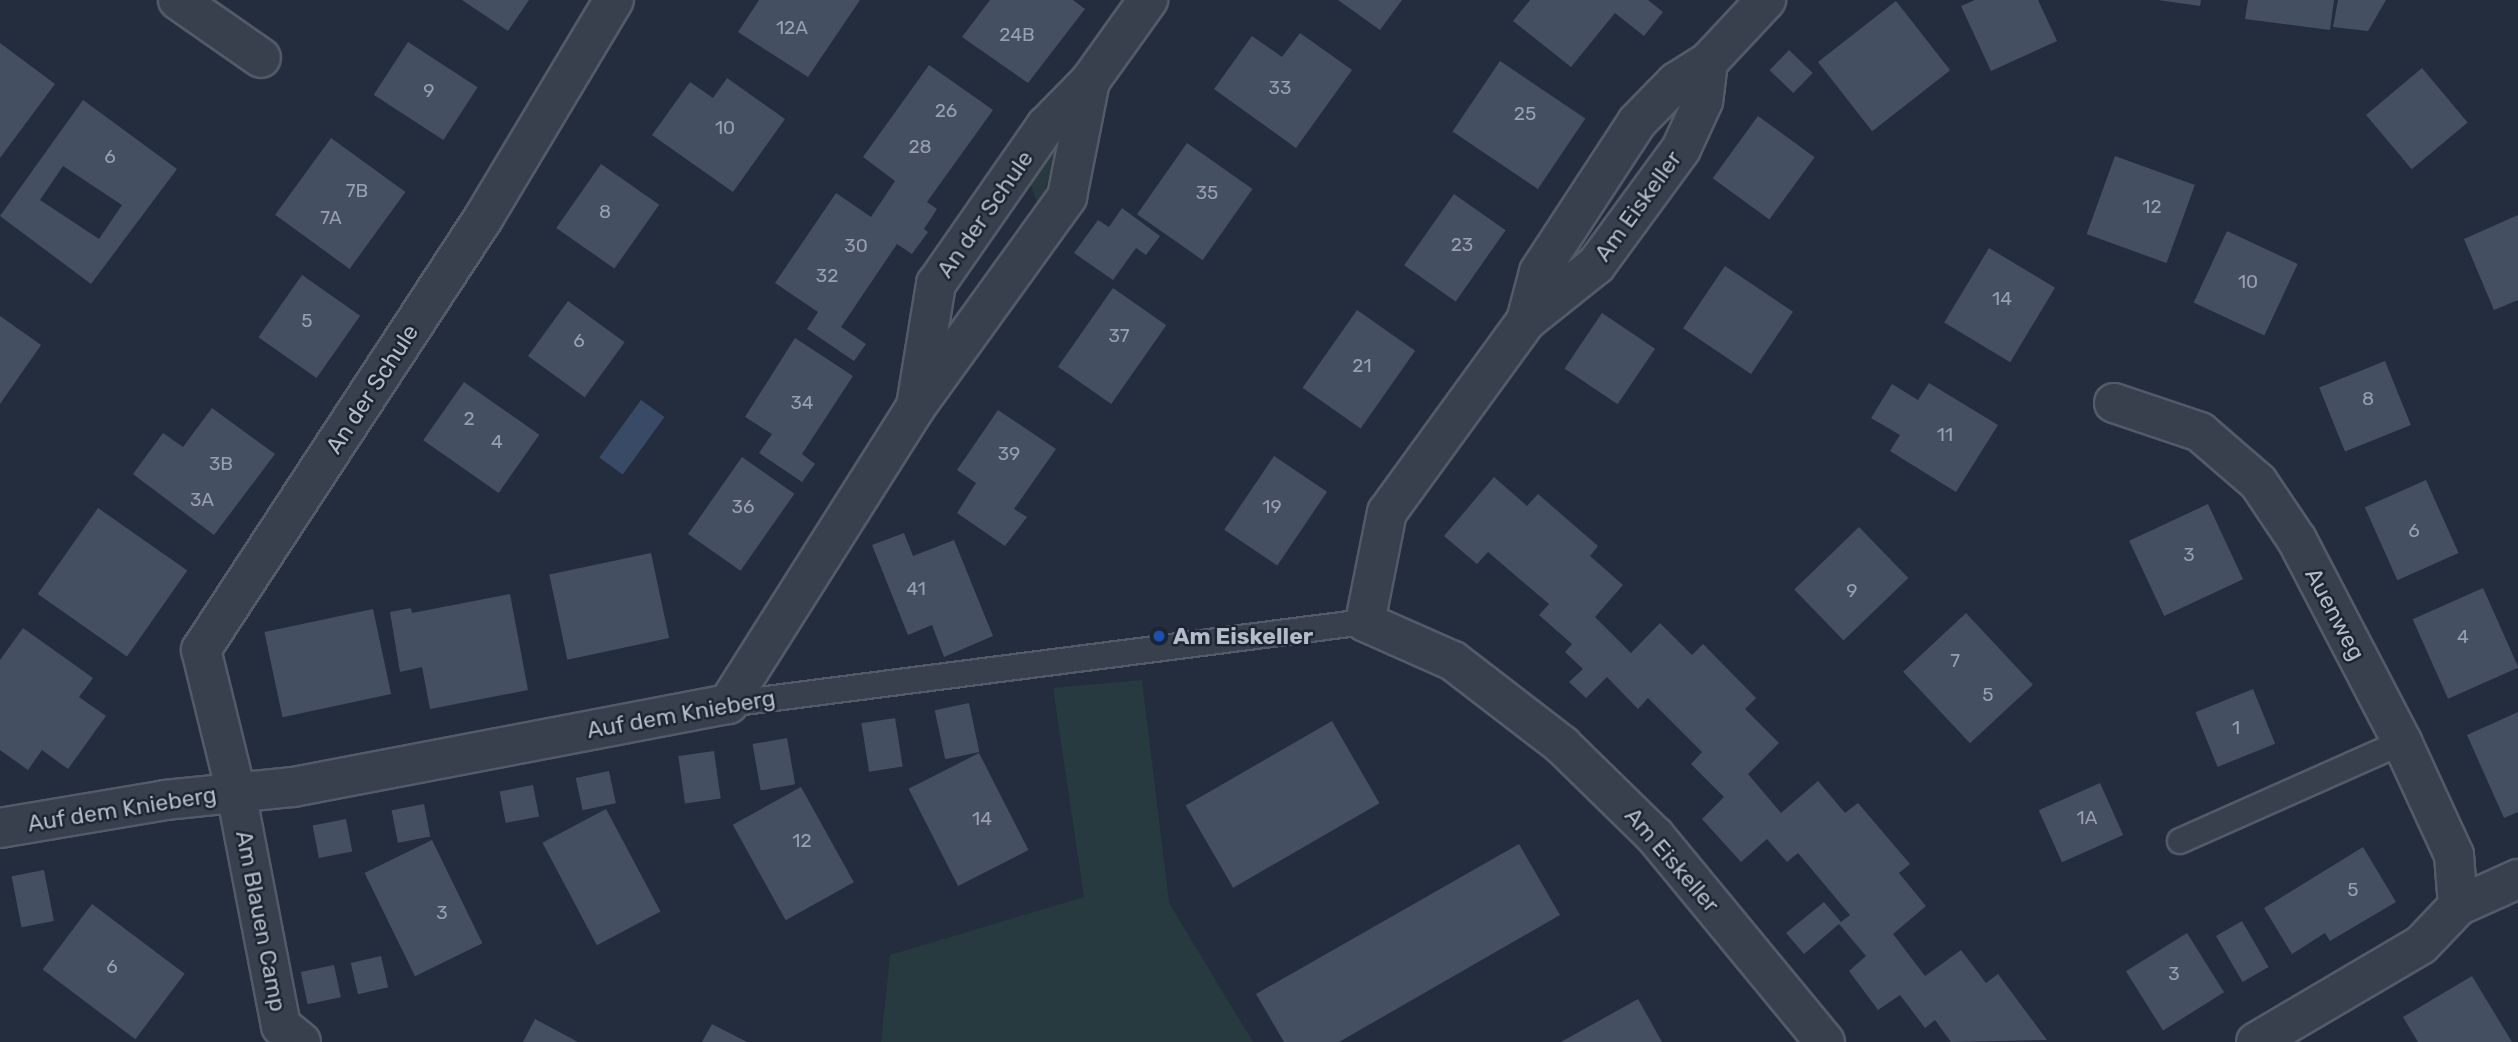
<!DOCTYPE html>
<style>
body{margin:0}
#map{position:relative;width:2518px;height:1042px;overflow:hidden;background:#242d3e;font-family:Rubik,sans-serif}
div>[style]{position:absolute}
[style*='--x']{left:calc(var(--x)*1px);top:calc(var(--y)*1px);width:calc(var(--w)*1px);rotate:calc(var(--a)*1deg)}
.green>*{inset:0;background:#263a3f}
.water>*{inset:0;background:#394a67;transform-origin:0 0}
.building>*{inset:0;background:#454f62;transform-origin:0 0}
.roads{filter:drop-shadow(2px 0 #535b69) drop-shadow(-2px 0 #535b69) drop-shadow(0 2px #535b69) drop-shadow(0 -2px #535b69)}
.service>*{height:24px;margin:-12px;padding:0 12px;transform-origin:12px;border-radius:12px;background:#38404e}
.minor>*{height:38px;margin:-19px;padding:0 19px;transform-origin:19px;border-radius:19px;background:#38404e}
.dots>*{width:19px;height:19px;translate:-50% -50%;box-sizing:border-box;border:4px solid #1d2533;border-radius:50%}
span{translate:-50% -50%;white-space:nowrap;text-align:center;line-height:1.15;-webkit-text-stroke:5px #1d2533;paint-order:stroke}
.number-label{font-size:19px;color:#98a0af}
.number-label span{-webkit-text-stroke-width:0}
.street-label{font-size:23px;color:#b3bbc9}
.poi-label{font-size:23px;color:#b3bbc9;font-weight:700}
.left{translate:0 -50%;text-align:left}
</style>
<div id="map">
<div class="green">
<i style="clip-path:polygon(1060px 136px,1040px 210px,1026px 172px)"></i>
<i style="clip-path:polygon(1142px 680px,1169px 903px,1253px 1042px,881px 1042px,890px 955px,1084px 897px,1053px 688px)"></i>
</div>
<div class="water">
<i style="left:641px;top:400px;width:29px;height:71px;rotate:36deg"></i>
</div>
<div class="building">
<i style="clip-path:polygon(462px 0,529px 0,508px 31px)"></i>
<i style="clip-path:polygon(759px 0,860px 0,808px 77px,738px 32px)"></i>
<i style="clip-path:polygon(990px 0,1073px 0,1085px 9px,1028px 83px,962px 37px)"></i>
<i style="clip-path:polygon(1338px 0,1402px 0,1380px 30px)"></i>
<i style="clip-path:polygon(1530px 0,1648px 0,1663px 12px,1644px 36px,1615px 13px,1571px 67px,1513px 21px)"></i>
<i style="clip-path:polygon(1975px 0,2038px 0,2057px 41px,1991px 71px,1961px 6px)"></i>
<i style="clip-path:polygon(2158px 0,2201px 0,2200px 6px)"></i>
<i style="clip-path:polygon(2248px 0,2334px 0,2330px 30px,2245px 19px)"></i>
<i style="clip-path:polygon(2338px 0,2386px 0,2368px 31px,2333px 27px)"></i>
<i style="left:1896px;top:1px;width:88px;height:99px;rotate:52deg"></i>
<i style="clip-path:polygon(1300px 33px,1352px 70px,1296px 148px,1214px 89px,1252px 36px,1282px 57px)"></i>
<i style="left:408px;top:42px;width:83px;height:63px;rotate:33deg"></i>
<i style="clip-path:polygon(0 43px,55px 84px,0 158px)"></i>
<i style="left:1789px;top:50px;width:33px;height:28px;rotate:44deg"></i>
<i style="left:1500px;top:61px;width:103px;height:85px;rotate:34deg"></i>
<i style="clip-path:polygon(929px 65px,993px 110px,927px 202px,937px 209px,924px 229px,928px 232px,912px 254px,897px 244px,841px 327px,866px 344px,854px 361px,807px 329px,818px 312px,775px 283px,836px 193px,871px 217px,895px 181px,863px 157px)"></i>
<i style="left:2422px;top:68px;width:71px;height:73px;rotate:50deg"></i>
<i style="clip-path:polygon(727px 78px,785px 119px,733px 192px,652px 135px,690px 82px,713px 98px)"></i>
<i style="clip-path:polygon(evenodd,83px 100px,177px 169px,91px 284px,0 216px,83px 100px,63px 166px,122px 205px,99px 239px,40px 200px,63px 166px)"></i>
<i style="left:1758px;top:116px;width:70px;height:77px;rotate:36deg"></i>
<i style="left:331px;top:138px;width:92px;height:95px;rotate:36deg"></i>
<i style="left:1187px;top:143px;width:80px;height:87px;rotate:35deg"></i>
<i style="left:2115px;top:156px;width:85px;height:83px;rotate:20deg"></i>
<i style="left:601px;top:164px;width:71px;height:78px;rotate:35deg"></i>
<i style="left:1454px;top:194px;width:63px;height:87px;rotate:35deg"></i>
<i style="clip-path:polygon(1122px 208px,1160px 236px,1146px 255px,1136px 248px,1113px 280px,1074px 253px,1098px 220px,1109px 227px)"></i>
<i style="clip-path:polygon(2518px 215px,2518px 300px,2494px 310px,2464px 239px)"></i>
<i style="left:2227px;top:231px;width:78px;height:79px;rotate:25deg"></i>
<i style="left:1989px;top:248px;width:77px;height:87px;rotate:31deg"></i>
<i style="left:1725px;top:266px;width:82px;height:75px;rotate:34deg"></i>
<i style="left:302px;top:275px;width:71px;height:76px;rotate:35deg"></i>
<i style="left:1113px;top:288px;width:65px;height:96px;rotate:35deg"></i>
<i style="left:568px;top:301px;width:70px;height:68px;rotate:36deg"></i>
<i style="left:1357px;top:310px;width:71px;height:95px;rotate:35deg"></i>
<i style="left:1602px;top:313px;width:64px;height:67px;rotate:34deg"></i>
<i style="clip-path:polygon(0 316px,41px 345px,0 404px)"></i>
<i style="clip-path:polygon(795px 338px,853px 376px,802px 454px,815px 464px,802px 482px,759px 453px,772px 434px,745px 417px)"></i>
<i style="left:2385px;top:361px;width:69px;height:71px;rotate:68deg"></i>
<i style="left:464px;top:382px;width:92px;height:71px;rotate:35deg"></i>
<i style="clip-path:polygon(1929px 383px,1998px 425px,1956px 492px,1890px 451px,1900px 435px,1871px 418px,1892px 384px,1918px 400px)"></i>
<i style="clip-path:polygon(212px 408px,275px 454px,214px 535px,133px 474px,163px 433px,183px 447px)"></i>
<i style="clip-path:polygon(998px 410px,1056px 449px,1014px 509px,1027px 517px,1005px 546px,957px 513px,976px 483px,957px 470px)"></i>
<i style="left:1274px;top:456px;width:64px;height:89px;rotate:34deg"></i>
<i style="left:742px;top:457px;width:64px;height:94px;rotate:35deg"></i>
<i style="clip-path:polygon(1494px 477px,1527px 506px,1538px 494px,1598px 546px,1590px 556px,1623px 585px,1595px 617px,1631px 653px,1660px 623px,1692px 655px,1703px 644px,1756px 698px,1745px 709px,1779px 743px,1748px 774px,1781px 813px,1818px 781px,1845px 813px,1858px 803px,1910px 864px,1899px 873px,1926px 906px,1893px 934px,1925px 976px,1961px 950px,1986px 983px,1998px 974px,2047px 1040px,1951px 1042px,1935px 1020px,1925px 1028px,1900px 995px,1878px 1010px,1849px 971px,1866px 956px,1839px 924px,1804px 954px,1786px 933px,1824px 902px,1841px 922px,1850px 915px,1798px 853px,1787px 862px,1767px 839px,1741px 862px,1702px 819px,1724px 797px,1691px 764px,1702px 752px,1648px 698px,1638px 709px,1607px 677px,1586px 698px,1569px 682px,1583px 669px,1565px 652px,1572px 644px,1539px 615px,1549px 604px,1488px 552px,1477px 564px,1444px 536px)"></i>
<i style="left:2426px;top:480px;width:80px;height:67px;rotate:66deg"></i>
<i style="left:2208px;top:504px;width:83px;height:87px;rotate:65deg"></i>
<i style="left:98px;top:508px;width:109px;height:105px;rotate:35deg"></i>
<i style="left:1859px;top:527px;width:71px;height:90px;rotate:46deg"></i>
<i style="clip-path:polygon(904px 533px,913px 556px,954px 540px,993px 636px,944px 657px,932px 625px,908px 635px,872px 545px)"></i>
<i style="left:651px;top:553px;width:87px;height:104px;rotate:78deg"></i>
<i style="left:2483px;top:588px;width:87px;height:77px;rotate:66deg"></i>
<i style="clip-path:polygon(510px 594px,528px 690px,430px 709px,422px 667px,400px 672px,390px 612px,411px 608px,412px 613px)"></i>
<i style="left:373px;top:609px;width:87px;height:111px;rotate:78deg"></i>
<i style="left:1966px;top:613px;width:98px;height:86px;rotate:47deg"></i>
<i style="clip-path:polygon(23px 628px,93px 678px,79px 697px,106px 716px,68px 769px,42px 750px,28px 770px,0 750px,0 660px)"></i>
<i style="left:2253px;top:689px;width:59px;height:62px;rotate:68deg"></i>
<i style="left:969px;top:703px;width:50px;height:35px;rotate:78deg"></i>
<i style="clip-path:polygon(2518px 712px,2518px 812px,2504px 818px,2467px 735px)"></i>
<i style="left:895px;top:718px;width:49px;height:34px;rotate:81deg"></i>
<i style="left:1332px;top:721px;width:95px;height:169px;rotate:60deg"></i>
<i style="left:787px;top:738px;width:47px;height:35px;rotate:80deg"></i>
<i style="left:714px;top:751px;width:48px;height:36px;rotate:82deg"></i>
<i style="left:979px;top:753px;width:109px;height:79px;rotate:63deg"></i>
<i style="left:609px;top:771px;width:33px;height:34px;rotate:78deg"></i>
<i style="left:2100px;top:783px;width:57px;height:67px;rotate:66deg"></i>
<i style="left:533px;top:785px;width:32px;height:34px;rotate:79deg"></i>
<i style="left:801px;top:787px;width:109px;height:78px;rotate:61deg"></i>
<i style="left:424px;top:804px;width:33px;height:33px;rotate:79deg"></i>
<i style="left:606px;top:809px;width:116px;height:72px;rotate:62deg"></i>
<i style="left:346px;top:819px;width:33px;height:34px;rotate:79deg"></i>
<i style="left:432px;top:840px;width:115px;height:75px;rotate:64deg"></i>
<i style="clip-path:polygon(1519px 844px,1560px 915px,1339px 1042px,1284px 1042px,1256px 994px)"></i>
<i style="clip-path:polygon(2363px 847px,2396px 902px,2330px 941px,2325px 933px,2292px 954px,2264px 908px)"></i>
<i style="left:44px;top:870px;width:52px;height:33px;rotate:79deg"></i>
<i style="left:92px;top:904px;width:116px;height:82px;rotate:37deg"></i>
<i style="left:2242px;top:921px;width:53px;height:30px;rotate:60deg"></i>
<i style="left:2187px;top:933px;width:70px;height:72px;rotate:58deg"></i>
<i style="left:381px;top:956px;width:32px;height:31px;rotate:77deg"></i>
<i style="left:334px;top:965px;width:33px;height:34px;rotate:78deg"></i>
<i style="clip-path:polygon(2472px 976px,2512px 1042px,2418px 1042px,2403px 1017px)"></i>
<i style="clip-path:polygon(1638px 999px,1662px 1042px,1561px 1042px,1604px 1018px)"></i>
<i style="clip-path:polygon(535px 1019px,578px 1042px,523px 1042px)"></i>
<i style="clip-path:polygon(712px 1024px,747px 1042px,702px 1042px)"></i>
</div>
<div class="roads">
<div class="service">
<i style="--x:728;--y:704;--w:642;--a:-7.34"></i>
<i style="--x:2180;--y:841;--w:243;--a:-24"></i>
</div>
<div class="minor">
<i style="--x:178;--y:0;--w:101;--a:34.9"></i>
<i style="--x:1708;--y:62;--w:39;--a:97"></i>
<i style="--x:1703;--y:101;--w:53;--a:114.6"></i>
<i style="--x:1681;--y:149;--w:144;--a:126.2"></i>
<i style="--x:1596;--y:265;--w:90;--a:141.3"></i>
<i style="--x:1526;--y:321;--w:236;--a:126"></i>
<i style="--x:1387;--y:512;--w:112;--a:101.3"></i>
<i style="--x:1365;--y:622;--w:96;--a:23.9"></i>
<i style="--x:1453;--y:661;--w:138;--a:37.6"></i>
<i style="--x:1562;--y:745;--w:130;--a:44.4"></i>
<i style="--x:1655;--y:836;--w:267;--a:50.5"></i>
<i style="--x:1526;--y:321;--w:51;--a:-75.1"></i>
<i style="--x:1539;--y:272;--w:179;--a:-56.8"></i>
<i style="--x:1637;--y:122;--w:56;--a:-45.7"></i>
<i style="--x:1676;--y:82;--w:38;--a:-32"></i>
<i style="--x:1708;--y:62;--w:85;--a:-46.9"></i>
<i style="--x:917;--y:400;--w:118;--a:-80.7"></i>
<i style="--x:936;--y:284;--w:193;--a:-55.2"></i>
<i style="--x:1046;--y:126;--w:63;--a:-45.6"></i>
<i style="--x:1090;--y:81;--w:100;--a:-54.4"></i>
<i style="--x:2114;--y:403;--w:91;--a:18.6"></i>
<i style="--x:2200;--y:432;--w:77;--a:40.8"></i>
<i style="--x:2258;--y:482;--w:70;--a:56.1"></i>
<i style="--x:2297;--y:540;--w:228;--a:62.5"></i>
<i style="--x:2402;--y:742;--w:124;--a:65.3"></i>
<i style="--x:2454;--y:855;--w:51;--a:85.5"></i>
<i style="--x:0;--y:828;--w:167;--a:-9.6"></i>
<i style="--x:165;--y:800;--w:129;--a:-5.8"></i>
<i style="--x:293;--y:787;--w:443;--a:-10.8"></i>
<i style="--x:728;--y:704;--w:350;--a:-57.7"></i>
<i style="--x:915;--y:408;--w:260;--a:-54.2"></i>
<i style="--x:1067;--y:197;--w:118;--a:-78.8"></i>
<i style="--x:301;--y:1042;--w:26;--a:-141"></i>
<i style="--x:281;--y:1026;--w:238;--a:-100.9"></i>
<i style="--x:236;--y:792;--w:146;--a:-103.8"></i>
<i style="--x:201;--y:650;--w:517;--a:-56.83"></i>
<i style="--x:484;--y:217;--w:253;--a:-59.1"></i>
<i style="--x:2256;--y:1042;--w:191;--a:-30.5"></i>
<i style="--x:2421;--y:945;--w:54;--a:-46.5"></i>
<i style="--x:2458;--y:906;--w:66;--a:-24.2"></i>
</div>
</div>
<div class="dots">
<i style="left:1159px;top:636px;background:#1a4fb4"></i>
</div>
<div class="number-label">
<span style="left:792px;top:28px">12A</span>
<span style="left:1017px;top:35px">24B</span>
<span style="left:1280px;top:88px">33</span>
<span style="left:429px;top:91px">9</span>
<span style="left:946px;top:111px">26</span>
<span style="left:1525px;top:114px">25</span>
<span style="left:725px;top:128px">10</span>
<span style="left:920px;top:147px">28</span>
<span style="left:110px;top:157px">6</span>
<span style="left:357px;top:191px">7B</span>
<span style="left:1207px;top:193px">35</span>
<span style="left:2152px;top:207px">12</span>
<span style="left:605px;top:212px">8</span>
<span style="left:331px;top:218px">7A</span>
<span style="left:1462px;top:245px">23</span>
<span style="left:856px;top:246px">30</span>
<span style="left:827px;top:276px">32</span>
<span style="left:2248px;top:282px">10</span>
<span style="left:2002px;top:299px">14</span>
<span style="left:307px;top:321px">5</span>
<span style="left:1119px;top:336px">37</span>
<span style="left:579px;top:341px">6</span>
<span style="left:1362px;top:366px">21</span>
<span style="left:2368px;top:399px">8</span>
<span style="left:802px;top:403px">34</span>
<span style="left:469px;top:419px">2</span>
<span style="left:1945px;top:435px">11</span>
<span style="left:497px;top:442px">4</span>
<span style="left:1009px;top:454px">39</span>
<span style="left:221px;top:464px">3B</span>
<span style="left:202px;top:500px">3A</span>
<span style="left:743px;top:507px">36</span>
<span style="left:1272px;top:507px">19</span>
<span style="left:2414px;top:531px">6</span>
<span style="left:2189px;top:555px">3</span>
<span style="left:916px;top:589px">41</span>
<span style="left:1852px;top:591px">9</span>
<span style="left:2463px;top:637px">4</span>
<span style="left:1955px;top:661px">7</span>
<span style="left:1988px;top:695px">5</span>
<span style="left:2236px;top:728px">1</span>
<span style="left:2087px;top:818px">1A</span>
<span style="left:982px;top:819px">14</span>
<span style="left:802px;top:841px">12</span>
<span style="left:2353px;top:890px">5</span>
<span style="left:442px;top:913px">3</span>
<span style="left:112px;top:967px">6</span>
<span style="left:2174px;top:974px">3</span>
</div>
<div class="street-label">
<span style="left:1638px;top:206px;rotate:-54deg">Am Eiskeller</span>
<span style="left:985px;top:214px;rotate:-55deg">An der Schule</span>
<span style="left:372px;top:389px;rotate:-57deg">An der Schule</span>
<span style="left:2335px;top:614px;rotate:62deg">Auenweg</span>
<span style="left:681px;top:714px;rotate:-10deg">Auf dem Knieberg</span>
<span style="left:122px;top:809px;rotate:-9deg">Auf dem Knieberg</span>
<span style="left:1672px;top:860px;rotate:49deg">Am Eiskeller</span>
<span style="left:261px;top:921px;rotate:79deg">Am Blauen Camp</span>
</div>
<div class="poi-label">
<span class="left" style="left:1173px;top:636px">Am Eiskeller</span>
</div>
</div>
